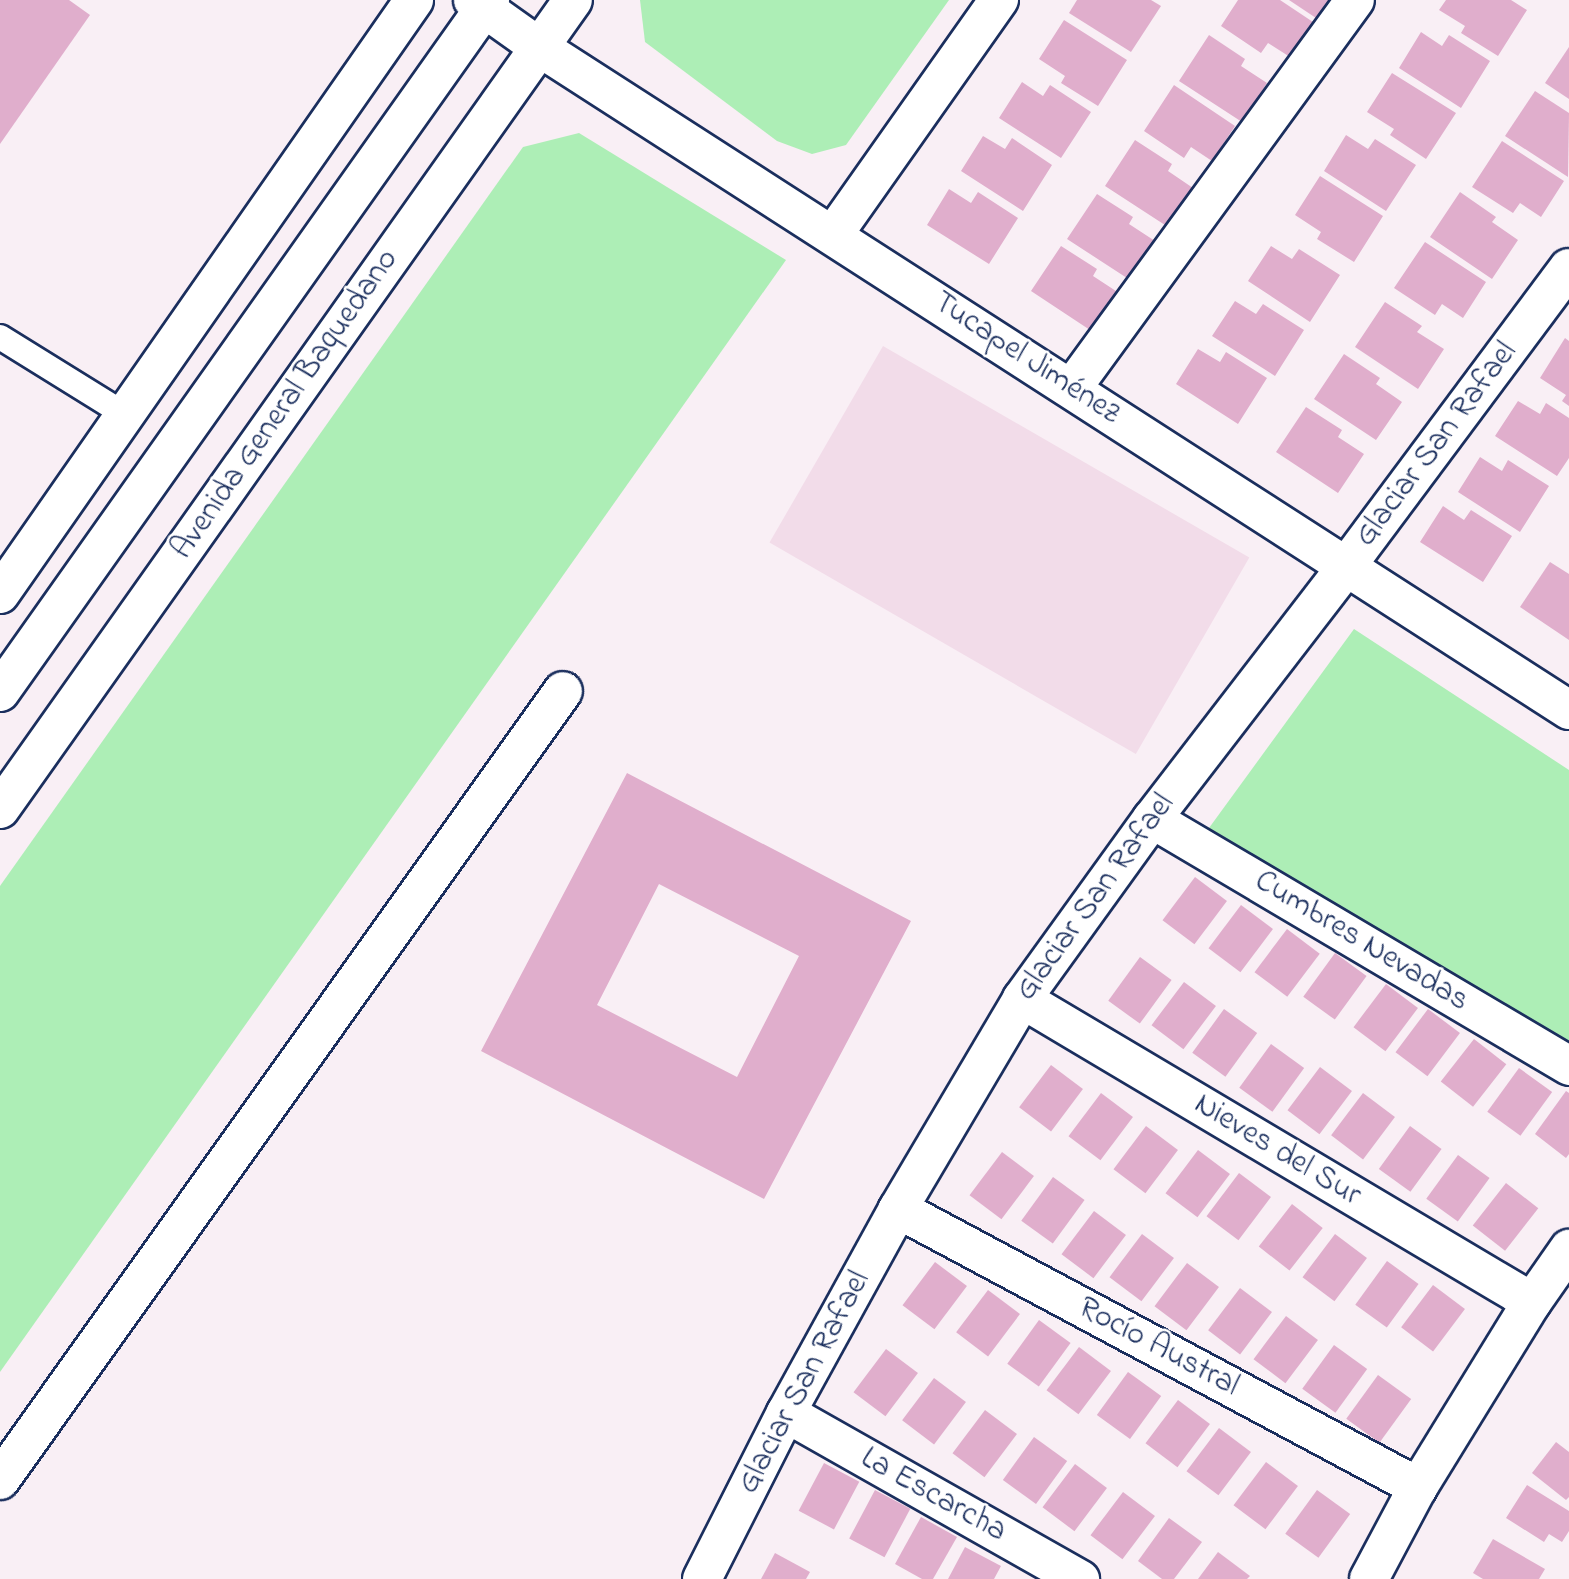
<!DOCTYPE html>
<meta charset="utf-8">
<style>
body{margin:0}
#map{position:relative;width:1569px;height:1579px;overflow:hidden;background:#f9eff5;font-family:"Indie Flower",sans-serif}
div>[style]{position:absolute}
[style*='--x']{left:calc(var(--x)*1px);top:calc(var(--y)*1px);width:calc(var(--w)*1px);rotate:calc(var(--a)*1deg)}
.built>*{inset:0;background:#f2dce9;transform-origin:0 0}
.green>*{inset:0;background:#adeeb6}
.building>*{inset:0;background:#e0aecc;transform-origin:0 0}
.roads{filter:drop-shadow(2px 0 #1b2f5e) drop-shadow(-2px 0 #1b2f5e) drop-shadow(0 2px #1b2f5e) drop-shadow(0 -2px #1b2f5e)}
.service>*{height:24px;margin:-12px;padding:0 12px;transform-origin:12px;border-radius:12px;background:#fff}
.minor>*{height:38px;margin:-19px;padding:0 19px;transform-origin:19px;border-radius:19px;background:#fff}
.tertiary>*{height:38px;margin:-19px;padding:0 19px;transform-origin:19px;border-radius:19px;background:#fff}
.secondary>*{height:38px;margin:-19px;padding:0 19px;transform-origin:19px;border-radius:19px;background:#fff}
span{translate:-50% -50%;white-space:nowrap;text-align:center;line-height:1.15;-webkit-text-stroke:5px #fff;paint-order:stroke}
.street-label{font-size:32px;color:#1b2f5e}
</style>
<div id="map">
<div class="built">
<i style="left:883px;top:346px;width:423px;height:227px;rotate:30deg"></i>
</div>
<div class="green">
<i style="clip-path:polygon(640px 0,949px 0,846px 145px,812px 154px,777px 141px,645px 42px)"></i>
<i style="clip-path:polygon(579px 133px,786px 260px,0 1372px,0 886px,523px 147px)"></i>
<i style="clip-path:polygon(1354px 629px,1569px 770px,1569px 1045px,1209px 828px)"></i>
</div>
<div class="building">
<i style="clip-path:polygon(0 0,69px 0,90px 15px,0 144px)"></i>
<i style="clip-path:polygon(1077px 0,1151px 0,1161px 6px,1131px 52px,1069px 13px)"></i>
<i style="clip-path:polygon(1238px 0,1280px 0,1313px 22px,1290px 57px,1268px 43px,1261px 53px,1221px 26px)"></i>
<i style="clip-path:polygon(1289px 0,1329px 0,1316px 18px)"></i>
<i style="clip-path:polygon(1446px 0,1511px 0,1527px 10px,1498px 56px,1461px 33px,1465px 26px,1439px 10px)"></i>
<i style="clip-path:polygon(1064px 20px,1127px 60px,1098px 106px,1061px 83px,1065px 76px,1039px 59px)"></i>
<i style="clip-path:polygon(1421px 32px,1442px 46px,1449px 35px,1490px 61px,1461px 108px,1399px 68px)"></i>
<i style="clip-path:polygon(1209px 35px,1245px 59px,1241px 66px,1267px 83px,1242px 122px,1179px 81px)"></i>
<i style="clip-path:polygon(1569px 47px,1569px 99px,1545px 83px)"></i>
<i style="clip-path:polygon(1392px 73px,1456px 113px,1426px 159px,1390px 135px,1394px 129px,1367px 112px)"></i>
<i style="clip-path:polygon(1022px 82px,1043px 96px,1050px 85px,1091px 112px,1061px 158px,999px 118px)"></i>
<i style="clip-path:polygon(1174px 85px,1235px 126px,1212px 161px,1191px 147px,1184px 158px,1144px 131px)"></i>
<i style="clip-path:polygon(1535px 91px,1569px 113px,1568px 177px,1505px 136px)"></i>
<i style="clip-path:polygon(1346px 135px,1368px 149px,1375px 139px,1416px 165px,1386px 211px,1324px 171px)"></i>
<i style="clip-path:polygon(983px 136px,1005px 149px,1012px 138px,1052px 165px,1023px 211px,961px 171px)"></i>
<i style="clip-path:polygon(1135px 140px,1172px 164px,1168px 171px,1193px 188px,1168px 227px,1105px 186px)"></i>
<i style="clip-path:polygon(1502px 141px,1564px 181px,1541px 217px,1520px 203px,1513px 213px,1472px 187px)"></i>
<i style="clip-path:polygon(1320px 176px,1383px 216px,1354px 262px,1317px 239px,1321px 232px,1295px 215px)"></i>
<i style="clip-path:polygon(949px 189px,971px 203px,978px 192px,1018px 218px,989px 264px,927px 225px)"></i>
<i style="clip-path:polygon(1460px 192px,1496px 217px,1492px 222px,1518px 240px,1492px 279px,1430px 237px)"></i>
<i style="clip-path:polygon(1097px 194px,1133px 217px,1129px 224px,1155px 241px,1130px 280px,1067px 239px)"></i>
<i style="clip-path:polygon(1425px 242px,1486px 282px,1463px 318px,1442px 304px,1435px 315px,1394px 288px)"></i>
<i style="clip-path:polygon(1061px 246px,1097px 269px,1093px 276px,1119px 293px,1093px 332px,1031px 291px)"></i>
<i style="clip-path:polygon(1271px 246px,1292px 259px,1299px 249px,1340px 275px,1310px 322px,1248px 281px)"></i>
<i style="clip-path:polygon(1235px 301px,1256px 314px,1263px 304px,1304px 330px,1275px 376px,1212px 336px)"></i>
<i style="clip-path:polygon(1385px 302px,1422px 326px,1417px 332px,1444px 349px,1418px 389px,1355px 347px)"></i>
<i style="clip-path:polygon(1565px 338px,1569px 341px,1569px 406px,1562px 401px,1566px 395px,1540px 378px)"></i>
<i style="clip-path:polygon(1198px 349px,1220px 362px,1226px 352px,1267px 378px,1238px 424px,1176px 384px)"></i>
<i style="clip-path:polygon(1344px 354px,1380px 378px,1376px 384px,1402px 402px,1376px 440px,1314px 399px)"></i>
<i style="clip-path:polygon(1518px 401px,1540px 414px,1546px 403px,1569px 418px,1569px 458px,1557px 476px,1495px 436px)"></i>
<i style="clip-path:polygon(1306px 407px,1342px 430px,1338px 437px,1364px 454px,1338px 493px,1276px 452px)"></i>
<i style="clip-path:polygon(1480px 457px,1502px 471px,1508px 460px,1549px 486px,1520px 532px,1458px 492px)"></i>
<i style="clip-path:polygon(1443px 506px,1464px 520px,1471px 510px,1512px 536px,1483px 582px,1420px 542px)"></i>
<i style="clip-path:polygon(1550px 562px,1569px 574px,1569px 640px,1520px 607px)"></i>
<i style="clip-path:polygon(evenodd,627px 773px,911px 921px,764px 1199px,481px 1051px,627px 773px,659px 884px,799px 956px,737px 1077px,597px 1005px,659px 884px)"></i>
<i style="left:1195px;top:877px;width:40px;height:54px;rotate:37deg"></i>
<i style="left:1241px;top:905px;width:40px;height:54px;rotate:37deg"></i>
<i style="left:1287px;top:929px;width:41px;height:54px;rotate:37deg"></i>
<i style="left:1335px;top:953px;width:39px;height:54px;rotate:36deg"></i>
<i style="left:1140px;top:957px;width:39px;height:54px;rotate:36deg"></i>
<i style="left:1184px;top:982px;width:40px;height:54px;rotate:37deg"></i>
<i style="left:1386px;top:984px;width:40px;height:54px;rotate:37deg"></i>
<i style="left:1224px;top:1009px;width:41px;height:54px;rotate:36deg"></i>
<i style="left:1428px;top:1009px;width:40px;height:54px;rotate:37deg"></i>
<i style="left:1474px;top:1039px;width:41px;height:54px;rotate:38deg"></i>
<i style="left:1271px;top:1044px;width:41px;height:54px;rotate:36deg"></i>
<i style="left:1051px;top:1065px;width:40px;height:53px;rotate:37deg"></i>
<i style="left:1320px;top:1067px;width:40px;height:54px;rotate:37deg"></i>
<i style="left:1519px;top:1068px;width:41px;height:54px;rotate:36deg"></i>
<i style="clip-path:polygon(1566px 1091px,1569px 1093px,1569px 1154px,1566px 1158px,1535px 1134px)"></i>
<i style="left:1101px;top:1093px;width:40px;height:54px;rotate:37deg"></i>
<i style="left:1363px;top:1093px;width:40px;height:53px;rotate:37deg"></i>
<i style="left:1146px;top:1126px;width:40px;height:54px;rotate:37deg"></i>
<i style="left:1410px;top:1126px;width:39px;height:53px;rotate:36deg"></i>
<i style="left:1198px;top:1150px;width:40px;height:54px;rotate:37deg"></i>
<i style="left:1002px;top:1152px;width:40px;height:54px;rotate:37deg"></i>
<i style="left:1458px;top:1155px;width:39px;height:54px;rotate:36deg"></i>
<i style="left:1239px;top:1173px;width:40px;height:54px;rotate:37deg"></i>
<i style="left:1053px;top:1177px;width:39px;height:54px;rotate:36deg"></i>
<i style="left:1506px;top:1183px;width:41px;height:54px;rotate:38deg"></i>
<i style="left:1292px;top:1204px;width:39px;height:54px;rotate:38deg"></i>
<i style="left:1094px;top:1211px;width:40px;height:54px;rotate:37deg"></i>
<i style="left:1142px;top:1234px;width:40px;height:54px;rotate:37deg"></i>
<i style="left:1335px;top:1234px;width:40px;height:54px;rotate:37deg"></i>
<i style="left:1387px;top:1261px;width:39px;height:54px;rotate:36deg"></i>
<i style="left:935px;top:1262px;width:40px;height:54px;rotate:37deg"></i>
<i style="left:1187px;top:1263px;width:40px;height:54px;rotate:37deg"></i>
<i style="left:1433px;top:1285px;width:40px;height:53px;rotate:37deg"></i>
<i style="left:1240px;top:1288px;width:40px;height:53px;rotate:37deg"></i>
<i style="left:988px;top:1290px;width:40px;height:53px;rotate:37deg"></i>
<i style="left:1286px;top:1316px;width:40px;height:54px;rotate:37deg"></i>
<i style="left:1039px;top:1320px;width:39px;height:54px;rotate:36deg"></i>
<i style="left:1334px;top:1345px;width:41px;height:54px;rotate:36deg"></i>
<i style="left:1079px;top:1347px;width:40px;height:54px;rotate:37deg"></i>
<i style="left:886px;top:1349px;width:40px;height:54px;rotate:37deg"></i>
<i style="left:1128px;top:1372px;width:41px;height:53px;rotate:36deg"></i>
<i style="left:1378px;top:1375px;width:41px;height:54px;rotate:36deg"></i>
<i style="left:934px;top:1378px;width:40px;height:53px;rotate:37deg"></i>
<i style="left:1178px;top:1400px;width:40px;height:54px;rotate:37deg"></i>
<i style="left:985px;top:1410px;width:40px;height:54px;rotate:37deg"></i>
<i style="left:1219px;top:1428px;width:40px;height:54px;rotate:37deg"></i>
<i style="left:1034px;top:1437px;width:41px;height:53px;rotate:36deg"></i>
<i style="clip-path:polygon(1556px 1442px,1569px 1452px,1569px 1497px,1566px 1500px,1532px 1473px)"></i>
<i style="left:1266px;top:1462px;width:40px;height:54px;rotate:37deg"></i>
<i style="left:824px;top:1463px;width:40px;height:54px;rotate:28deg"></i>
<i style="left:1075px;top:1464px;width:40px;height:54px;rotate:37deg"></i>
<i style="clip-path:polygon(1527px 1485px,1569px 1511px,1569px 1531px,1562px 1542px,1549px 1534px,1544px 1542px,1506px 1518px)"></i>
<i style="left:875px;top:1490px;width:40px;height:55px;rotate:28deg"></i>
<i style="left:1317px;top:1490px;width:41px;height:54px;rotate:36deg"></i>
<i style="left:1123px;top:1492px;width:40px;height:54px;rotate:37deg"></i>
<i style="clip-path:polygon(921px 1517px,957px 1537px,933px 1579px,922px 1579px,895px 1564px)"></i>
<i style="clip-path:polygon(1169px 1518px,1202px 1542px,1174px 1579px,1162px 1579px,1138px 1561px)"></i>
<i style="clip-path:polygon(1493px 1539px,1545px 1569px,1539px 1579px,1483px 1579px,1473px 1573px)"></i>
<i style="clip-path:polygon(965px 1547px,1001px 1566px,994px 1579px,948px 1579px)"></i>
<i style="clip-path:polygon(1218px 1552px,1250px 1576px,1247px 1579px,1198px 1579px)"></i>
<i style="clip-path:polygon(775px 1553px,810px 1572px,806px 1579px,761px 1579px)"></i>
</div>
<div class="roads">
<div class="service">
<i style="--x:0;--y:337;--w:148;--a:31.8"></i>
</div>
<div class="minor">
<i style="--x:539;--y:47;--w:1225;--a:32.77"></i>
<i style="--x:833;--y:235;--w:288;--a:-54.8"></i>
<i style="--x:1072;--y:388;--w:480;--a:-53.9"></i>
<i style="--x:0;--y:594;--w:724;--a:-55.12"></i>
<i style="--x:1152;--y:819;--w:485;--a:30.6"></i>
<i style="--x:1022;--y:999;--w:593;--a:30.72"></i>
<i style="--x:898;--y:1209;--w:590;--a:28.13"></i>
<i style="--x:786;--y:1413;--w:338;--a:29.5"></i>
<i style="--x:0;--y:1480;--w:969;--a:-54.49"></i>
<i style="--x:702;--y:1579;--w:186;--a:-63.2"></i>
<i style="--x:786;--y:1413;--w:233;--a:-61.2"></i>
<i style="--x:898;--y:1209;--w:244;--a:-59.4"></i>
<i style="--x:1022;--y:999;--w:222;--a:-54.2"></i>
<i style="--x:1152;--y:819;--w:317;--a:-52.4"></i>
<i style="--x:1345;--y:568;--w:374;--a:-53.3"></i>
<i style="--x:1369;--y:1579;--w:104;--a:-62"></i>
<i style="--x:1418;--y:1487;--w:217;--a:-58.4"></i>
<i style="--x:1532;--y:1302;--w:65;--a:-55.1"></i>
</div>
<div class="tertiary">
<i style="--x:473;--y:0;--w:81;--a:35.5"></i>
</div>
<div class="secondary">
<i style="--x:0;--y:692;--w:848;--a:-54.7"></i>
<i style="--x:0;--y:809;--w:991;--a:-54.69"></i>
</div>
</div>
<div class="street-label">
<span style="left:1026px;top:359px;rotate:33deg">Tucapel Jiménez</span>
<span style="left:286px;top:405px;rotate:-55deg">Avenida General Baquedano</span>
<span style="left:1437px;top:445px;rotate:-53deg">Glaciar San Rafael</span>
<span style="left:1096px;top:898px;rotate:-54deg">Glaciar San Rafael</span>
<span style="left:1361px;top:942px;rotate:31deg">Cumbres Nevadas</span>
<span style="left:1277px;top:1151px;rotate:31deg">Nieves del Sur</span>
<span style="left:1158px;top:1348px;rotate:28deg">Rocío Austral</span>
<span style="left:805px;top:1383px;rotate:-62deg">Glaciar San Rafael</span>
<span style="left:933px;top:1496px;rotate:29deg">La Escarcha</span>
</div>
</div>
